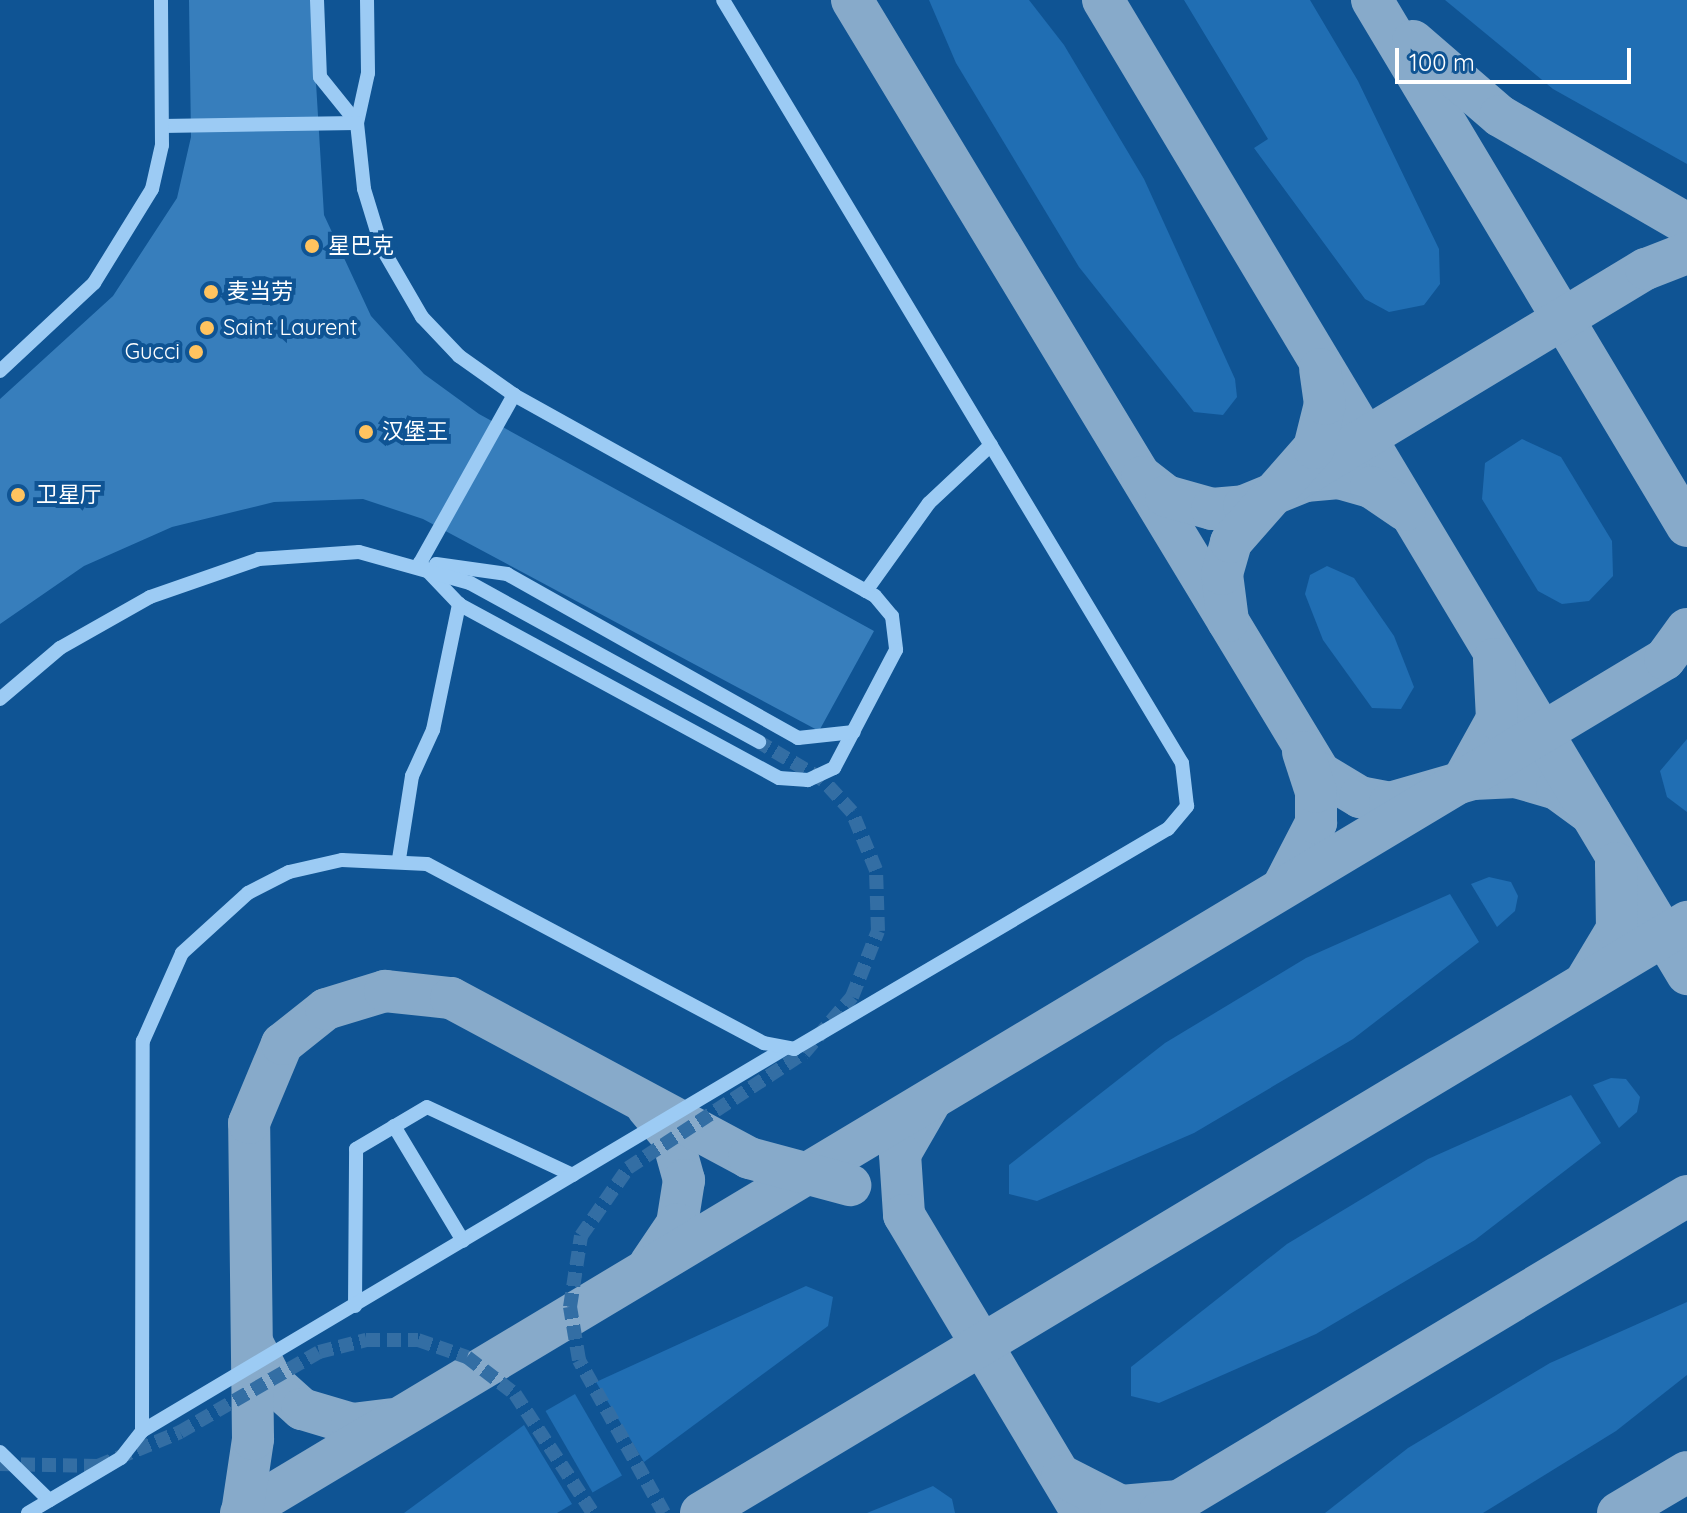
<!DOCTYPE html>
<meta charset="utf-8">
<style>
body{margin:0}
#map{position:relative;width:1687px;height:1513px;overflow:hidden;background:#0f5494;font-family:Quicksand,"Noto Sans SC",sans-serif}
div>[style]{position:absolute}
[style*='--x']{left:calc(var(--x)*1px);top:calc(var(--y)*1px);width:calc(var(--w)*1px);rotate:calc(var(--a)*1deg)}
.green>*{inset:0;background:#206eb3;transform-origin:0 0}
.taxiway>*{height:42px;margin:-21px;padding:0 21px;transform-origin:21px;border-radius:21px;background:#87aaca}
.building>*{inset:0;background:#377ebc}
.minor-tunnel>*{height:14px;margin-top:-7px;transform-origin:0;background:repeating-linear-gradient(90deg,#336ea4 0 14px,transparent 0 21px)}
.minor>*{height:14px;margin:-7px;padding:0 7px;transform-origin:7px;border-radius:7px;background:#9ccbf4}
.dots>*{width:22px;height:22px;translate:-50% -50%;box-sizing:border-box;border:4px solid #0f5494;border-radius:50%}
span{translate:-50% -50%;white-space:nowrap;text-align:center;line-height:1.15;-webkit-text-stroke:8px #0f5494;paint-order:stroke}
.poi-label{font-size:22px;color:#fff}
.left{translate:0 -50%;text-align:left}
.right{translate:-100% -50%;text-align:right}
.scale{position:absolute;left:1395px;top:48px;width:236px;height:36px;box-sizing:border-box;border:4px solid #fff;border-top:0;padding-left:10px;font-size:24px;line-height:28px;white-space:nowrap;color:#fff;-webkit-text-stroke:6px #0f5494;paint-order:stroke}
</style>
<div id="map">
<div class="green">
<i style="clip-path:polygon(929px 0,1029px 0,1064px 45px,1144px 179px,1235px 379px,1237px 397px,1223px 415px,1194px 412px,1079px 267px,956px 63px)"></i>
<i style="clip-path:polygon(1184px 0,1310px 0,1358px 81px,1439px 249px,1440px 284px,1424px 305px,1389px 312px,1365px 299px,1254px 148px,1268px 139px)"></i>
<i style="clip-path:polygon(1445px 0,1687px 0,1687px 164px,1553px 89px)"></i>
<i style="clip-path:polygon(1522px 439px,1561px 457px,1612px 541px,1613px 576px,1589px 601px,1562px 604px,1538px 591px,1482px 499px,1485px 463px)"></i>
<i style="clip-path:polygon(1327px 566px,1354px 578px,1394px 636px,1414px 687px,1401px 709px,1372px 708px,1323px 640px,1305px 594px,1310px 575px)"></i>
<i style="clip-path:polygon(1687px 739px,1687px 812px,1667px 797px,1660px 771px)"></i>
<i style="clip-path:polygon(1489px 877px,1511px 882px,1518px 896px,1515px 911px,1497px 927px,1471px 884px)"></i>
<i style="clip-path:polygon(1450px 894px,1479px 942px,1353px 1039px,1194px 1133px,1037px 1201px,1009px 1194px,1009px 1165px,1165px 1043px,1306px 958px)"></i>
<i style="clip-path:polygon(1611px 1078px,1626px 1079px,1640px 1097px,1637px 1112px,1619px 1128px,1593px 1085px)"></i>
<i style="clip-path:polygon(1571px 1095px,1601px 1143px,1475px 1240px,1316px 1334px,1159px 1403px,1131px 1396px,1131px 1367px,1287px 1244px,1428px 1159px)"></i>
<i style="clip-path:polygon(806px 1286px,833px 1297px,828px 1326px,644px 1462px,596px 1382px)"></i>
<i style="clip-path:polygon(1687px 1302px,1687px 1375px,1616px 1431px,1483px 1513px,1325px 1513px,1408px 1448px,1550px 1363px)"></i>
<i style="left:575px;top:1394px;width:94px;height:34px;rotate:60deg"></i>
<i style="clip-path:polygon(524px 1425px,572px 1504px,557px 1513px,404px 1513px)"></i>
<i style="clip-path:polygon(933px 1486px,952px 1499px,955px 1513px,867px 1513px)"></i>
</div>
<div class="taxiway">
<i style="--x:852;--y:0;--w:904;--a:58.81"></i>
<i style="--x:1320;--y:773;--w:47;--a:31"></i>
<i style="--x:1360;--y:797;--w:31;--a:11"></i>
<i style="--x:1390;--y:803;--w:86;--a:-16.1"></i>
<i style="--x:1473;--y:779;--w:43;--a:-2.7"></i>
<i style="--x:1516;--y:777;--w:43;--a:16.3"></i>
<i style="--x:1557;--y:789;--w:42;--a:36.3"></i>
<i style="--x:1103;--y:0;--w:1136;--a:59.05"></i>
<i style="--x:1372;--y:0;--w:613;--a:59.08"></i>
<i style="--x:1413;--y:41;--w:115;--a:40.8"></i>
<i style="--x:1500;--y:116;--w:216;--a:30"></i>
<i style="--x:1142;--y:477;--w:31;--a:38"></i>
<i style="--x:1166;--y:496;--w:48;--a:15.8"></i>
<i style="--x:1212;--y:509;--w:32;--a:-5"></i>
<i style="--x:1244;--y:506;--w:66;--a:-22.3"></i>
<i style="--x:1305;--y:481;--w:34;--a:-5"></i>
<i style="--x:1339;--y:478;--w:33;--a:16"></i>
<i style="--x:1371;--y:487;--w:41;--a:34.1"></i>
<i style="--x:1274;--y:493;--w:434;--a:-31.1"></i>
<i style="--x:1646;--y:269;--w:44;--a:-21.3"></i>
<i style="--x:1228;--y:621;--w:47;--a:-97.3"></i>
<i style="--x:1222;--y:574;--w:33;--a:-74"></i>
<i style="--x:1231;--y:542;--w:125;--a:-48.6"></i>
<i style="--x:1314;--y:448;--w:45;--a:-76"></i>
<i style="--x:1325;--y:404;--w:35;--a:-98"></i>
<i style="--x:1466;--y:775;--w:64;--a:-61"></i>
<i style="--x:1497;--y:719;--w:60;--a:-92.9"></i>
<i style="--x:1285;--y:883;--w:68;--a:-62.7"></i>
<i style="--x:1316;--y:823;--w:31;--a:-90"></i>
<i style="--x:1316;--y:792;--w:42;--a:-108"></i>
<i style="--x:1587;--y:979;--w:58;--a:-59"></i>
<i style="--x:1617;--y:929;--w:66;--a:-90.9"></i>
<i style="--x:930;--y:1102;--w:60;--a:120"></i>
<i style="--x:900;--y:1154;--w:61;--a:86.2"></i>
<i style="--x:904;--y:1215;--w:347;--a:59.1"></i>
<i style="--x:647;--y:1107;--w:39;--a:50"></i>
<i style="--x:672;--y:1137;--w:45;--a:74.4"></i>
<i style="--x:684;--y:1180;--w:45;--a:99"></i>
<i style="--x:677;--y:1224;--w:48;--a:124"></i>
<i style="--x:254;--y:1346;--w:42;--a:62.8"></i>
<i style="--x:273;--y:1383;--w:39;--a:42"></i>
<i style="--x:302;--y:1409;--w:52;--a:16.7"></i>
<i style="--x:352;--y:1424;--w:39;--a:-7"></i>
<i style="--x:1062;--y:1476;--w:66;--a:27"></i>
<i style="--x:1121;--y:1506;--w:58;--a:-4.9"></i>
<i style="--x:241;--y:1513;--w:1660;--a:-30.95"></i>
<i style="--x:1665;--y:659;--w:37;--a:-54"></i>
<i style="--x:242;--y:1513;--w:75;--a:-81.5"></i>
<i style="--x:253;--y:1439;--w:316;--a:-90.7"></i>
<i style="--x:249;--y:1123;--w:86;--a:-67.3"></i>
<i style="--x:282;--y:1044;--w:56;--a:-38.5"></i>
<i style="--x:326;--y:1009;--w:62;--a:-17"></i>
<i style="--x:385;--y:991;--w:66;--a:6.1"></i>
<i style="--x:451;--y:998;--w:338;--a:28.2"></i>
<i style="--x:749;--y:1158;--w:105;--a:15"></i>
<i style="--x:701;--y:1513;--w:1150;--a:-30.94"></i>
<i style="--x:1159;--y:1513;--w:616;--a:-30.98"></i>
<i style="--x:1618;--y:1513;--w:80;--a:-30.7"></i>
</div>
<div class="building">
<i style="clip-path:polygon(189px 0,311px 0,324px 215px,371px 316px,424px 374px,479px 414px,874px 631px,819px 731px,423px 519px,363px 499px,274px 502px,172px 527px,84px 566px,0 624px,0 399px,113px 296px,177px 198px,191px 137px)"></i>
</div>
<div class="minor-tunnel">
<i style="--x:0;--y:1464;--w:98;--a:1.2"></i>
<i style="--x:98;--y:1466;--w:89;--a:-22.5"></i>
<i style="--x:180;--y:1432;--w:160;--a:-29.9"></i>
<i style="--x:319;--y:1352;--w:49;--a:-14.3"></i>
<i style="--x:366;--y:1340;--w:52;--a:0"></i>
<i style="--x:418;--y:1340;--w:52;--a:19.1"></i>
<i style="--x:467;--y:1357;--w:61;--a:37.6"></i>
<i style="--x:515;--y:1394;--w:142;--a:56.8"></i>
<i style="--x:664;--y:1513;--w:175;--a:-119.1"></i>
<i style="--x:579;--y:1360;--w:54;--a:-99.6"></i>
<i style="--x:570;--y:1307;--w:72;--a:-81.2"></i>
<i style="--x:581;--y:1236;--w:83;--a:-55.3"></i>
<i style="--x:628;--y:1168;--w:210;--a:-33.2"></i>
<i style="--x:804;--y:1053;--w:74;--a:-49.4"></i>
<i style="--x:852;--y:997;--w:71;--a:-68.5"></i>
<i style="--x:878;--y:931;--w:61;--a:-91.9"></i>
<i style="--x:876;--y:870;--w:63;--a:-112.5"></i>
<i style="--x:852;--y:812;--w:43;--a:-132.2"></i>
<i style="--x:823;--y:780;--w:74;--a:-149.3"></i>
</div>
<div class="minor">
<i style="--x:317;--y:0;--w:77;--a:87.8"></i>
<i style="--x:320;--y:77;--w:59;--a:51.2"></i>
<i style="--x:367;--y:0;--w:73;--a:89.2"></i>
<i style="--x:368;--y:73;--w:51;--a:102.4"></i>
<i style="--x:357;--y:123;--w:66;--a:83.9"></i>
<i style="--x:364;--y:189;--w:62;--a:73"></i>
<i style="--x:382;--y:248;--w:80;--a:59.9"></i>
<i style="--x:422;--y:317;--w:54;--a:46.5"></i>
<i style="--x:459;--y:356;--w:67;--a:35.3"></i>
<i style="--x:514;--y:395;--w:413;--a:29.1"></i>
<i style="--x:875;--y:596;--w:26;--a:50"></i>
<i style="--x:892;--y:616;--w:34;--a:83"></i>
<i style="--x:896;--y:650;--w:133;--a:117.7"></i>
<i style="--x:834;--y:768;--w:29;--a:155"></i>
<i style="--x:808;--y:780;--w:29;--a:-176"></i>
<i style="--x:779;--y:778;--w:364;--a:-151.5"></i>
<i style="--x:459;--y:604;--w:57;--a:-133.6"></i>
<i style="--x:162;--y:126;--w:195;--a:-0.9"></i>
<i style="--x:0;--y:371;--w:129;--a:-43.1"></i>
<i style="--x:94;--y:283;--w:110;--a:-58.3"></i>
<i style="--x:152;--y:189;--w:45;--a:-77.2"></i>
<i style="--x:162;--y:145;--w:145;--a:-90.4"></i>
<i style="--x:420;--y:563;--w:193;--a:-60.8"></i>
<i style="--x:436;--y:564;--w:72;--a:8"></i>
<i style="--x:507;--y:574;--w:334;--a:29.4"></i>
<i style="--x:798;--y:738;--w:56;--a:-6.1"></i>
<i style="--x:866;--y:591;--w:108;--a:-54.4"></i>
<i style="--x:929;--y:503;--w:85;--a:-43.1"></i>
<i style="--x:0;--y:699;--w:79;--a:-40.4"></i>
<i style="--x:60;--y:648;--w:103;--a:-29.5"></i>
<i style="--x:150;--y:597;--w:115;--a:-19.2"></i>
<i style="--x:259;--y:559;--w:100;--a:-4"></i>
<i style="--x:359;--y:552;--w:115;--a:15.6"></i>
<i style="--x:470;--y:583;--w:330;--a:28.8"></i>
<i style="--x:399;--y:859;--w:84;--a:-81.1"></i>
<i style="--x:412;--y:776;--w:51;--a:-65.5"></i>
<i style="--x:433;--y:730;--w:129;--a:-78.3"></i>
<i style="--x:394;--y:1126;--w:134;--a:59"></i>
<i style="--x:355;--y:1306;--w:157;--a:-89.6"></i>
<i style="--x:356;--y:1149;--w:82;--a:-30.6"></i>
<i style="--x:427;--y:1107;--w:161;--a:25"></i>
<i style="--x:142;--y:1431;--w:747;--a:-30.75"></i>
<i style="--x:0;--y:1452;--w:69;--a:44.4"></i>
<i style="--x:28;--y:1513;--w:108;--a:-30.6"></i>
<i style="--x:121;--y:1458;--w:34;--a:-52"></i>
<i style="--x:142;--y:1431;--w:390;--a:-89.9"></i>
<i style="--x:143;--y:1041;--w:96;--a:-66.1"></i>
<i style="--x:182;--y:953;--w:89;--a:-42.3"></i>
<i style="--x:248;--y:893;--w:46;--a:-27.1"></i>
<i style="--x:289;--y:872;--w:54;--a:-12.8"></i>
<i style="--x:342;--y:860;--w:85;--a:2.7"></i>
<i style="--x:427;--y:864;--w:382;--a:28"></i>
<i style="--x:764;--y:1043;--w:31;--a:11"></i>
<i style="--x:794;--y:1049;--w:434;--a:-30.5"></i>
<i style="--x:1168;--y:829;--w:30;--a:-50"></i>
<i style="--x:1187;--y:806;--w:43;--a:-96.6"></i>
<i style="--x:1182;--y:763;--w:890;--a:-121.03"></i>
</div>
<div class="dots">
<i style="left:312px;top:246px;background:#ffc35f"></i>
<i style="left:211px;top:292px;background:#ffc35f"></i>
<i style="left:207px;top:328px;background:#ffc35f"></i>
<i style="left:196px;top:352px;background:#ffc35f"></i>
<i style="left:366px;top:432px;background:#ffc35f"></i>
<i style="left:18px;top:495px;background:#ffc35f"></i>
</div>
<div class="poi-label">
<span class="left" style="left:328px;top:246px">星巴克</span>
<span class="left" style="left:227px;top:292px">麦当劳</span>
<span class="left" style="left:223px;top:328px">Saint Laurent</span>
<span class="right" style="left:180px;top:352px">Gucci</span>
<span class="left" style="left:382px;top:432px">汉堡王</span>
<span class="left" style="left:36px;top:495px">卫星厅</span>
</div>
<div class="scale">100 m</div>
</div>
